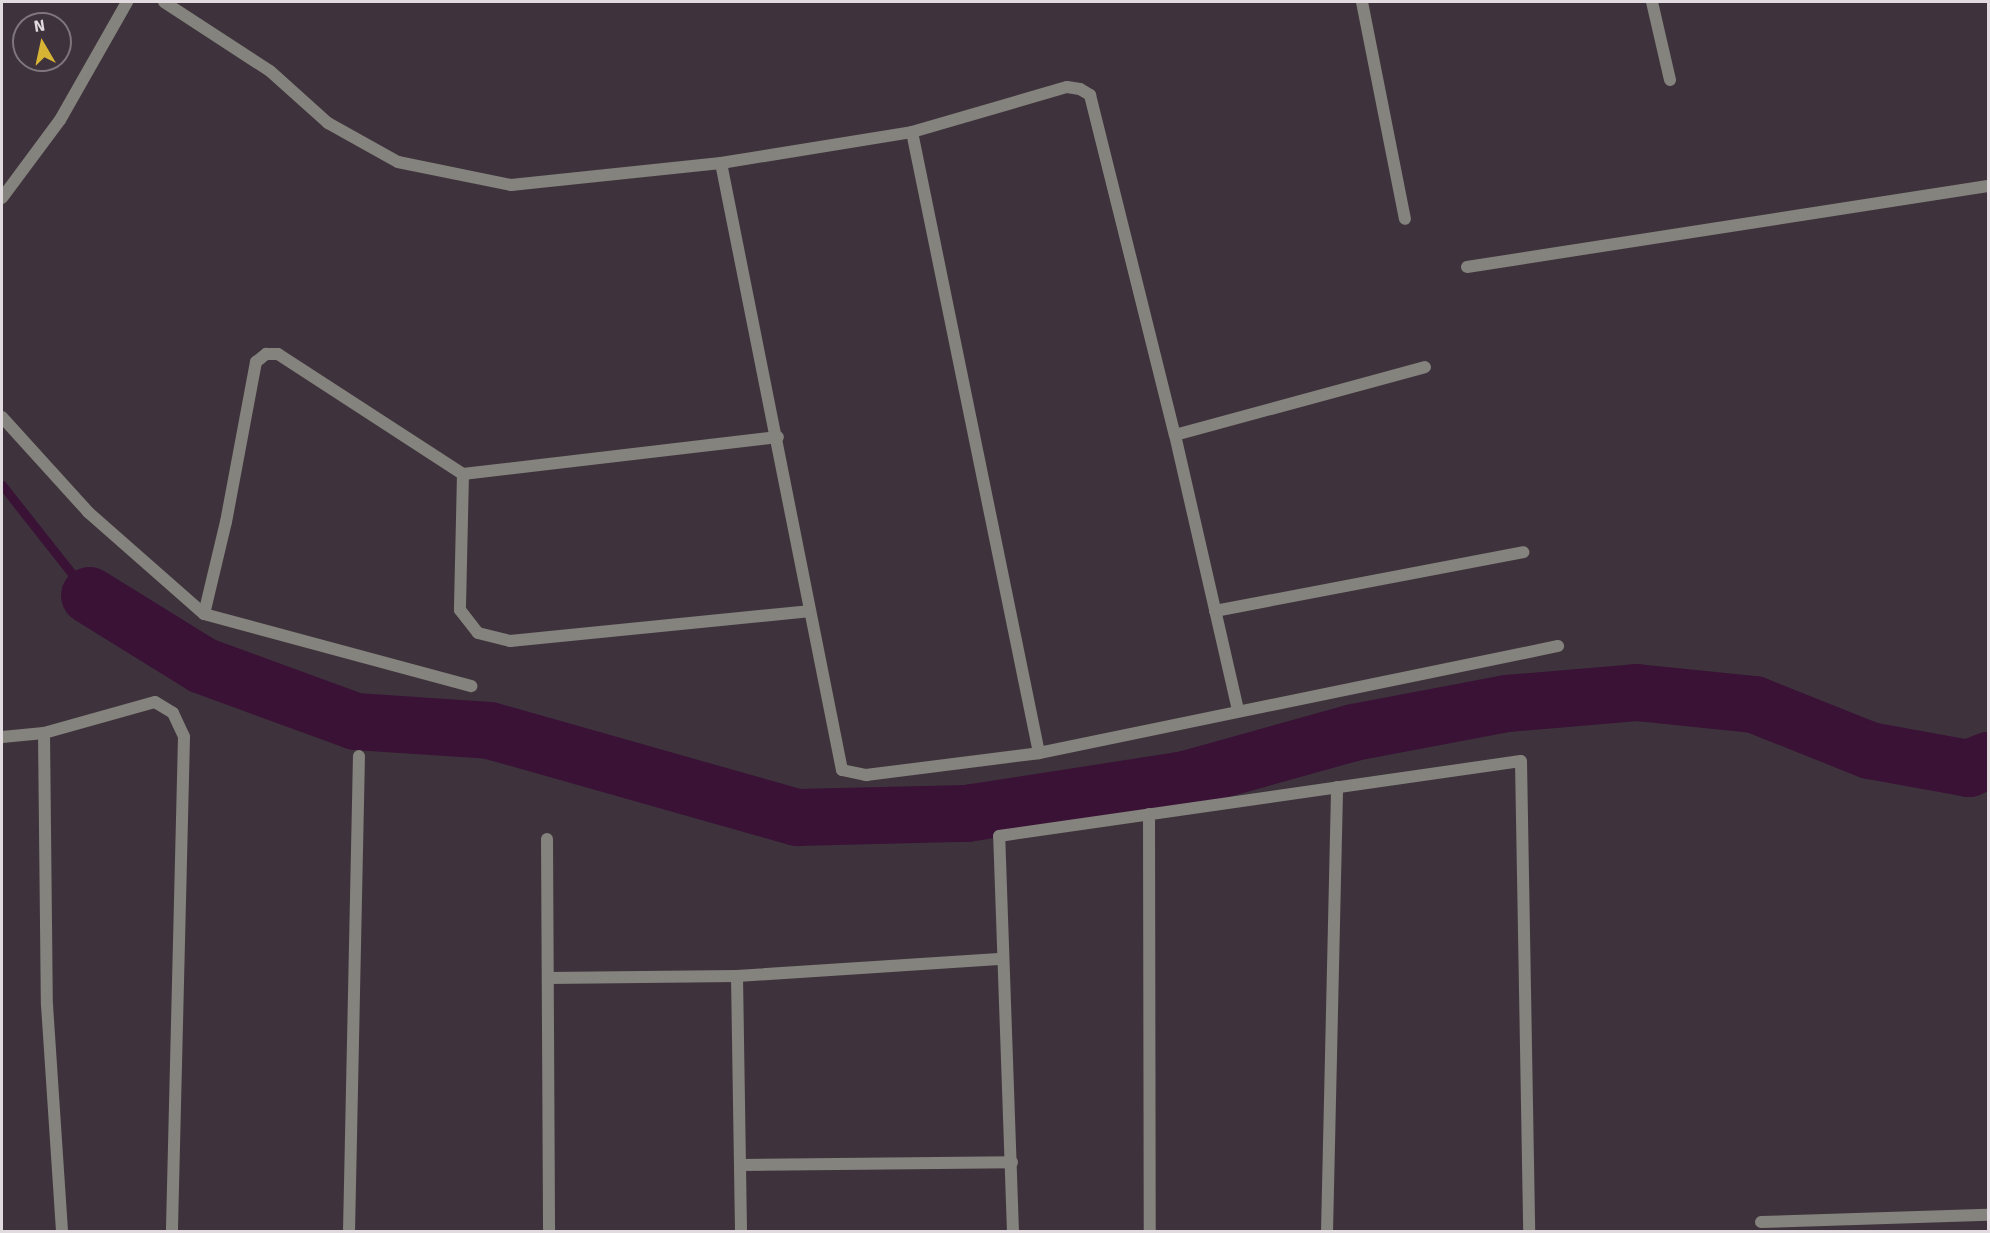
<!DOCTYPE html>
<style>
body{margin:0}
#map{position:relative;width:1990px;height:1233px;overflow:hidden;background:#3e333c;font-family:Signika,sans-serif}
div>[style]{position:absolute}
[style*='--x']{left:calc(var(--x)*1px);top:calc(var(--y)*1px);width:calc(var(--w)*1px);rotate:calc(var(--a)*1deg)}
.stream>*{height:9px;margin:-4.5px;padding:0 4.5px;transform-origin:4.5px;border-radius:4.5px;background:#391236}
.river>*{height:57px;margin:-28.5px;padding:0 28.5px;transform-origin:28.5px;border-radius:28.5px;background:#391236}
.service>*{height:12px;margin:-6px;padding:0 6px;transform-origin:6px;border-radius:6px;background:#85837d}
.minor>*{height:12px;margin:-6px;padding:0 6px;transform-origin:6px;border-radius:6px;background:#85837d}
span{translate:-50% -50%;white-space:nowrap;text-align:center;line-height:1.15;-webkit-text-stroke:6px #3e333c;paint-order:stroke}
.frame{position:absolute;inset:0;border:3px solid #e1dadf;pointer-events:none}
.north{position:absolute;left:12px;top:12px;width:60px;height:60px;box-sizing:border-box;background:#3e333c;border:2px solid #7f767d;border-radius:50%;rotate:351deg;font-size:16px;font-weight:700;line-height:24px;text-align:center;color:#e1dadf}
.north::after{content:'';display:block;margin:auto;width:21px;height:27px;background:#d8b434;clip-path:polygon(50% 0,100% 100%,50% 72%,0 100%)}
</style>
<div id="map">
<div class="stream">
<i style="--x:2;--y:485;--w:140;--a:51.7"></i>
</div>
<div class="river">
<i style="--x:89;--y:595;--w:133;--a:31.8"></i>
<i style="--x:202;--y:665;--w:163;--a:20.1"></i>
<i style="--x:355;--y:721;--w:134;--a:3.8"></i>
<i style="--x:489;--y:730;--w:320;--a:15.8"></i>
<i style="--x:797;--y:817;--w:169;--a:-1.4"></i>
<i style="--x:966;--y:813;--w:222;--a:-8.8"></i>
<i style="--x:1185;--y:779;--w:174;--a:-15.6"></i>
<i style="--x:1353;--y:732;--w:156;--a:-10.7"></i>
<i style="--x:1506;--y:703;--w:130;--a:-4.8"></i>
<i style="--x:1636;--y:692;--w:119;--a:5.8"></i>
<i style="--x:1754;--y:704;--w:124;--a:21.8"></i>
<i style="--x:1869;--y:750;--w:101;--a:10.3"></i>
<i style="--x:1968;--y:768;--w:22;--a:-22"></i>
</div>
<div class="service">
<i style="--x:1761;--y:1222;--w:227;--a:-1.8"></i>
</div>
<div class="minor">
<i style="--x:164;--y:2;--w:126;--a:33.1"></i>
<i style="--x:270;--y:71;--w:78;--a:41.9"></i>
<i style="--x:328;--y:123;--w:80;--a:29.1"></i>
<i style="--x:398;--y:162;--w:115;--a:11.5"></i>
<i style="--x:511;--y:185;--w:211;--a:-6"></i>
<i style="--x:721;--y:163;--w:193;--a:-9.2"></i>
<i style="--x:912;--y:132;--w:161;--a:-16.2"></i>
<i style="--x:1067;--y:87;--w:13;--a:9"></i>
<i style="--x:1080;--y:89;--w:12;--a:31"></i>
<i style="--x:1090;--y:95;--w:350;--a:76"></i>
<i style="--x:1175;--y:435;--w:281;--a:77.1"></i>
<i style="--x:1362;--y:2;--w:221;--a:78.8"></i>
<i style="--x:1652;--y:2;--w:80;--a:77"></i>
<i style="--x:912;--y:132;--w:634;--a:78.44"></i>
<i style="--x:721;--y:163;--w:619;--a:78.73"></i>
<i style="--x:842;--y:770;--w:25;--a:12"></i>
<i style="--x:866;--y:775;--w:174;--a:-7.2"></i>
<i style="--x:1039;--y:753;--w:530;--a:-11.65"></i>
<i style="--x:2;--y:198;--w:97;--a:-53.4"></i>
<i style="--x:60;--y:120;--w:136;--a:-60.4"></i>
<i style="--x:1467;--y:267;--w:527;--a:-8.84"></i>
<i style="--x:2;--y:417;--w:128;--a:47.8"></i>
<i style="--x:88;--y:512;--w:154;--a:41.3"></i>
<i style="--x:204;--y:614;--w:277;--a:15.1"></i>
<i style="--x:1175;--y:435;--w:259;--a:-15.2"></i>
<i style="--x:463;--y:474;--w:136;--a:91.3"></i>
<i style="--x:460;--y:610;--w:29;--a:52"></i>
<i style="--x:478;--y:633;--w:33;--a:14"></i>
<i style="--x:510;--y:641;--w:300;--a:-5.7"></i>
<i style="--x:1215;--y:611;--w:314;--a:-10.8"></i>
<i style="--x:204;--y:614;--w:95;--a:-76.6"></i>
<i style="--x:226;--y:522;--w:163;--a:-79.4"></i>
<i style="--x:256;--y:362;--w:13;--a:-39"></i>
<i style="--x:266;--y:354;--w:12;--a:0"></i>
<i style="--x:278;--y:354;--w:221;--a:33"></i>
<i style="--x:463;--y:474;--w:317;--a:-6.7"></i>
<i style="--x:44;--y:733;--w:272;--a:89.4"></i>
<i style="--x:47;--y:1005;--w:227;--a:86.2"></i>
<i style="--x:2;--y:737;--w:42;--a:-5.4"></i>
<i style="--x:44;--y:733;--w:115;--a:-15.6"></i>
<i style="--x:155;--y:702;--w:21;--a:31"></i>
<i style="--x:173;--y:713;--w:26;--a:65"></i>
<i style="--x:184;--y:737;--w:495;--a:91.4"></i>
<i style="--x:1149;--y:814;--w:418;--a:89.9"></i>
<i style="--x:547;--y:839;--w:393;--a:89.7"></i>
<i style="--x:737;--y:976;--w:256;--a:89.1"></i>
<i style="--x:548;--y:978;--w:189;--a:-0.6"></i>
<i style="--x:737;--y:976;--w:266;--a:-3.7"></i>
<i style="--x:740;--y:1165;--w:272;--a:-0.6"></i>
<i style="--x:349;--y:1232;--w:476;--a:-88.8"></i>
<i style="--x:1013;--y:1232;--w:396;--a:-92"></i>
<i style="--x:999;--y:836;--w:527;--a:-8.18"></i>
<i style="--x:1521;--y:761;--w:471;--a:89"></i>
<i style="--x:1327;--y:1232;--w:445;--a:-88.7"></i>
</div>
<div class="frame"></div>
<div class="north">N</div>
</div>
